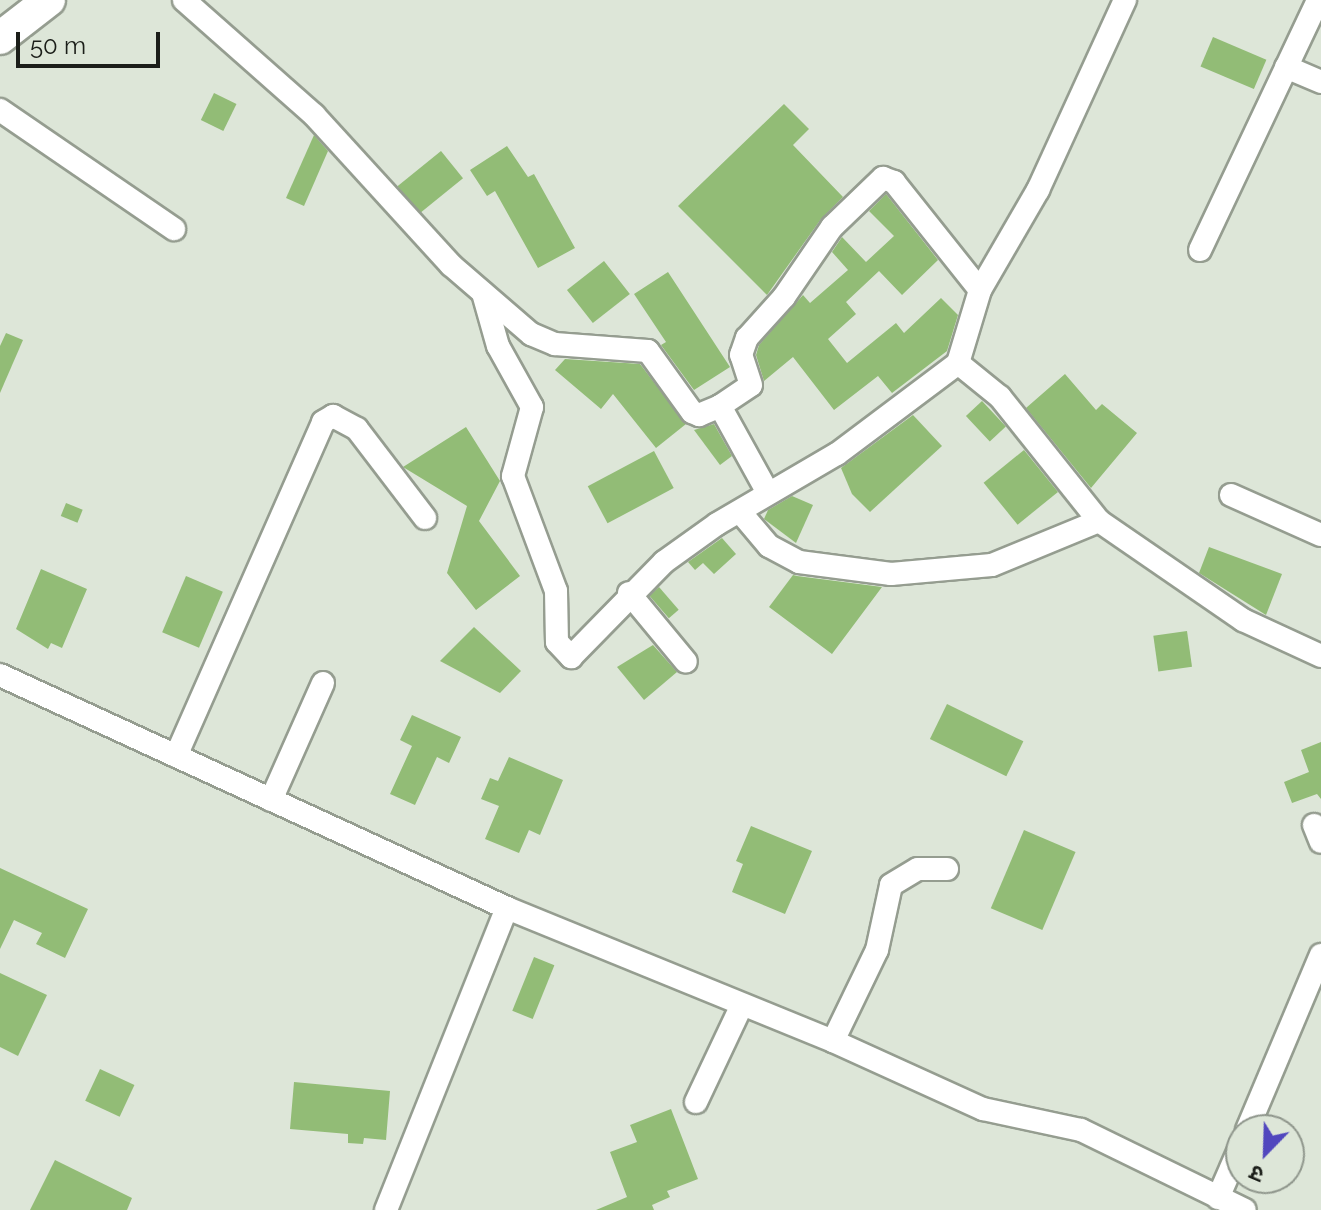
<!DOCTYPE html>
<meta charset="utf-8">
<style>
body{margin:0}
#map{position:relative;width:1321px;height:1210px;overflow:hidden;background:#dde6d8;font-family:Raleway,"Noto Sans Devanagari",sans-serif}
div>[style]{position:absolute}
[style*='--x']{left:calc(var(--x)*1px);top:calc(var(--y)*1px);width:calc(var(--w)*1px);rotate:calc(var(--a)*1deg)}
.building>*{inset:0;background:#92bc76;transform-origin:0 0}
.roads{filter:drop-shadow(2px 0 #959d90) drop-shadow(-2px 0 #959d90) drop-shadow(0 2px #959d90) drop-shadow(0 -2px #959d90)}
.street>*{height:22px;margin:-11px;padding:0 11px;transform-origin:11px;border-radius:11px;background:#fff}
.secondary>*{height:32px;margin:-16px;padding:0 16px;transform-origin:16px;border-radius:16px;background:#fff}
span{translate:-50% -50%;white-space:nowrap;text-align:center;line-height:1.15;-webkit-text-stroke:6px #dde6d8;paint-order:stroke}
.north{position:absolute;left:1225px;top:1114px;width:80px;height:80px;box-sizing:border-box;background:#dde6d8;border:2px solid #8f968c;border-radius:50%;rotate:203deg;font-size:22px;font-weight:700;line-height:32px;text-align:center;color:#1b1e19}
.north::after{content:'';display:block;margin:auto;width:28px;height:36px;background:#5147be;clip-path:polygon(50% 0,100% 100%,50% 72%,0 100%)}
.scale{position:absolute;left:16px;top:32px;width:144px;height:36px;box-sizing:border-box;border:4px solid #1b1e19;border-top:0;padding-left:10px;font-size:24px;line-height:28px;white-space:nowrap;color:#1b1e19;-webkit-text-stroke:6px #dde6d8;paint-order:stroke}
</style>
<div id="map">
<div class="building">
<i style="left:1213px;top:37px;width:58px;height:32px;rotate:23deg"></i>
<i style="left:214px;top:93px;width:25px;height:30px;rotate:26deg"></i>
<i style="clip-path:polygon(784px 104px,809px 129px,793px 145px,843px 197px,821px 219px,767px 295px,678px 206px)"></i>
<i style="clip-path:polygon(314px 135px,328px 151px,304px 206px,286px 198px)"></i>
<i style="clip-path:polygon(507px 146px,528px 177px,534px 174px,575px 248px,538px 268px,495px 191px,487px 196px,470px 170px)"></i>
<i style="left:441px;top:151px;width:35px;height:56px;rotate:51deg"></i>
<i style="clip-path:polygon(886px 194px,938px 260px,902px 295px,879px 271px,846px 302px,856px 314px,828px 339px,847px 363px,896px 323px,904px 333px,941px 298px,958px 315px,947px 351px,892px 393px,878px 376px,834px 410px,793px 357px,764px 381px,756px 355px,759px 345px,803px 295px,810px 303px,848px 270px,832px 252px,842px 237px,866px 262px,894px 236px,869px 211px)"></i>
<i style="left:604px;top:261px;width:42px;height:47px;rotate:52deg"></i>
<i style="clip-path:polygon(668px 272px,730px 367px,694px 390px,661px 345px,666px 342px,634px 294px)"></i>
<i style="clip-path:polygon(6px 333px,23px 340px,0 393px,0 346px)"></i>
<i style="clip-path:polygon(565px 359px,640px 364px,686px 424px,656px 448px,613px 394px,601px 409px,555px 370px)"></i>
<i style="clip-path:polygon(1065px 374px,1096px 410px,1102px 404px,1137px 433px,1091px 488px,1026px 408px)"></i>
<i style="left:982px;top:401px;width:35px;height:22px;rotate:47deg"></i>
<i style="clip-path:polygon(913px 415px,942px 446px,870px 512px,852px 494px,841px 468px)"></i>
<i style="clip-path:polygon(714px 424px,732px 456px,720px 465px,694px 430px)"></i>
<i style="clip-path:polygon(466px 427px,500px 481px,479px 521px,520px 576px,476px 610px,447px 573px,467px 506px,403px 467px)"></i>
<i style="left:1024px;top:450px;width:54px;height:52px;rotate:51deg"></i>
<i style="left:654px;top:451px;width:42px;height:75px;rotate:62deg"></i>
<i style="clip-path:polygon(792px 496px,813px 505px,796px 543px,764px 519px,768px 510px)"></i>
<i style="left:66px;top:503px;width:18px;height:14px;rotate:22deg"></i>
<i style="clip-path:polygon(722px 538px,736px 554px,714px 574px,703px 563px,695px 570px,688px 562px)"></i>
<i style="clip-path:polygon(1209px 547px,1282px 574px,1266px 615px,1199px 573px)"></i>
<i style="clip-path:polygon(41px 569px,87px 589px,62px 648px,51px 643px,48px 649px,16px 629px)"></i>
<i style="clip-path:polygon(793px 575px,797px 576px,882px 587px,832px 654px,769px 607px)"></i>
<i style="left:186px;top:576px;width:40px;height:61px;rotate:23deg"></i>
<i style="left:659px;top:587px;width:30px;height:13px;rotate:49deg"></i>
<i style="clip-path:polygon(474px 627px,521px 671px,500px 693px,440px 661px)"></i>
<i style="left:1187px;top:631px;width:36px;height:34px;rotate:82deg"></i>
<i style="clip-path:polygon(653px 645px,677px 672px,644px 700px,617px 667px)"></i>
<i style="left:947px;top:704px;width:85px;height:39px;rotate:26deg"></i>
<i style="clip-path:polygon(412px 715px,461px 737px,449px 763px,437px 757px,415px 805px,390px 794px,412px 746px,400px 740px)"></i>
<i style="clip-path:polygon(1321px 742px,1321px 799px,1317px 794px,1292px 803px,1284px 782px,1309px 772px,1301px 750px)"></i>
<i style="clip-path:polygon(509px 757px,563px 780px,540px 835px,529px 830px,519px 853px,485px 839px,499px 806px,481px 799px,490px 778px,498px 781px)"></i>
<i style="clip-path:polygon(751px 826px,812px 851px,785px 914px,732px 892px,743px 864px,736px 861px)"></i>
<i style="left:1024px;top:830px;width:56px;height:85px;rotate:23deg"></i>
<i style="clip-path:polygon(0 868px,88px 909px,65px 958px,36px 944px,42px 933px,14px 920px,0 949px)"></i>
<i style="left:534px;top:957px;width:22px;height:58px;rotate:22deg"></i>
<i style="clip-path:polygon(0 973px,47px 995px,18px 1056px,0 1047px)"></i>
<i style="left:100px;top:1069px;width:38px;height:35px;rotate:25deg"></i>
<i style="clip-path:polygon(294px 1082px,390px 1091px,386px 1140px,364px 1138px,363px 1144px,348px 1143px,348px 1134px,290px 1129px)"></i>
<i style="clip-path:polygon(671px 1109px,698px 1179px,667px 1191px,670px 1197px,652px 1205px,654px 1210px,596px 1210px,627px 1197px,610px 1152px,637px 1142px,630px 1125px)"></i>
<i style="clip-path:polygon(55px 1160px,132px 1198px,127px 1210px,30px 1210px)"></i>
</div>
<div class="roads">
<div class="street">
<i style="--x:184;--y:0;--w:174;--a:41.5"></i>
<i style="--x:314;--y:115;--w:203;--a:47.6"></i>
<i style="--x:451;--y:265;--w:106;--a:40.8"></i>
<i style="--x:531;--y:334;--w:26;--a:23"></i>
<i style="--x:555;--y:344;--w:93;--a:4.3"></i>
<i style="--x:648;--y:351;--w:75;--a:54.2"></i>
<i style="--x:692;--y:412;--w:8;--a:23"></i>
<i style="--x:699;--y:415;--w:23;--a:-23"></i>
<i style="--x:720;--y:406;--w:99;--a:61.1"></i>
<i style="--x:1286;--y:67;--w:38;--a:23"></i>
<i style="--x:0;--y:110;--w:211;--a:34.4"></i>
<i style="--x:1200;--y:250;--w:276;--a:-64.7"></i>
<i style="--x:483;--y:293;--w:55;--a:74.2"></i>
<i style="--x:498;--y:346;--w:70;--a:60.9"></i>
<i style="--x:532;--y:407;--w:72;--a:105.4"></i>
<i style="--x:513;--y:476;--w:123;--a:69.5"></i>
<i style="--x:556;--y:591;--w:51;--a:88.9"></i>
<i style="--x:557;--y:642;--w:21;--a:47"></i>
<i style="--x:571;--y:657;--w:133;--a:-45.6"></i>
<i style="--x:664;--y:562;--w:65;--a:-35.6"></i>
<i style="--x:717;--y:524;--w:139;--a:-30.3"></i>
<i style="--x:837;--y:454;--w:151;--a:-36.9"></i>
<i style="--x:958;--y:363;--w:76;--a:-73.2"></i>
<i style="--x:980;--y:290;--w:116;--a:-59.9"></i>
<i style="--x:1038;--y:190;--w:209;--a:-65.4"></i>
<i style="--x:958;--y:363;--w:54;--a:39"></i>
<i style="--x:1000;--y:397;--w:159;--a:51.4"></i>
<i style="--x:1099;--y:521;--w:175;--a:34.5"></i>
<i style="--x:1243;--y:620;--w:86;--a:24.8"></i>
<i style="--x:720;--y:406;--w:37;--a:-34"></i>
<i style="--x:751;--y:385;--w:32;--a:-108"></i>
<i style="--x:741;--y:355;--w:18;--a:-71"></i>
<i style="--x:747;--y:338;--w:55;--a:-47.9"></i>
<i style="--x:784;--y:297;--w:85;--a:-55.6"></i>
<i style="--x:832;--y:227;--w:71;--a:-43.9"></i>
<i style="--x:883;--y:178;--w:12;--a:20"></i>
<i style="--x:894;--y:182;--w:138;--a:51.5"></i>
<i style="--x:1231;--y:495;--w:98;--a:24"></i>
<i style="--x:741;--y:513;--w:43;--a:49.7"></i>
<i style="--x:769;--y:546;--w:34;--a:28"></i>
<i style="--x:799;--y:562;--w:93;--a:7.4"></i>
<i style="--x:891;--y:574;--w:101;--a:-5.1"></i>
<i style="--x:992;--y:565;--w:116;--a:-22.4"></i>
<i style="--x:629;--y:593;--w:89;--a:50.4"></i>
<i style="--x:0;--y:675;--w:558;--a:24.68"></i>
<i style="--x:507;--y:908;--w:352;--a:22.2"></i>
<i style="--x:833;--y:1041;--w:165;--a:24.4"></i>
<i style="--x:983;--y:1109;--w:100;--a:12.1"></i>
<i style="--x:1081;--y:1130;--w:182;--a:26"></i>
<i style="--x:176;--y:756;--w:365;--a:-66.2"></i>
<i style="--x:323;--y:422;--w:12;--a:-31"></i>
<i style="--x:333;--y:416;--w:27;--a:28"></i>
<i style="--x:357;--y:429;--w:112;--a:52.6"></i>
<i style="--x:271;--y:800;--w:128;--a:-66"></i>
<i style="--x:1314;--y:825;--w:18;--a:68"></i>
<i style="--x:833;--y:1041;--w:101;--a:-64.2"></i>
<i style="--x:877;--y:950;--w:66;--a:-77.8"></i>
<i style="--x:891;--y:885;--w:31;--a:-31"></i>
<i style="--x:918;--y:869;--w:29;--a:0"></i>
<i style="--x:696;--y:1102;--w:105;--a:-64.7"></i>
<i style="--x:1247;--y:1130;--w:190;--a:-67.1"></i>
<i style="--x:1218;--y:1198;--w:58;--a:-66.5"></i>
<i style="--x:386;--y:1210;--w:325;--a:-68.2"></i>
</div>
<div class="secondary">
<i style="--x:0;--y:38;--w:62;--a:-37.8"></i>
</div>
</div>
<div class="north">उ</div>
<div class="scale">50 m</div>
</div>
